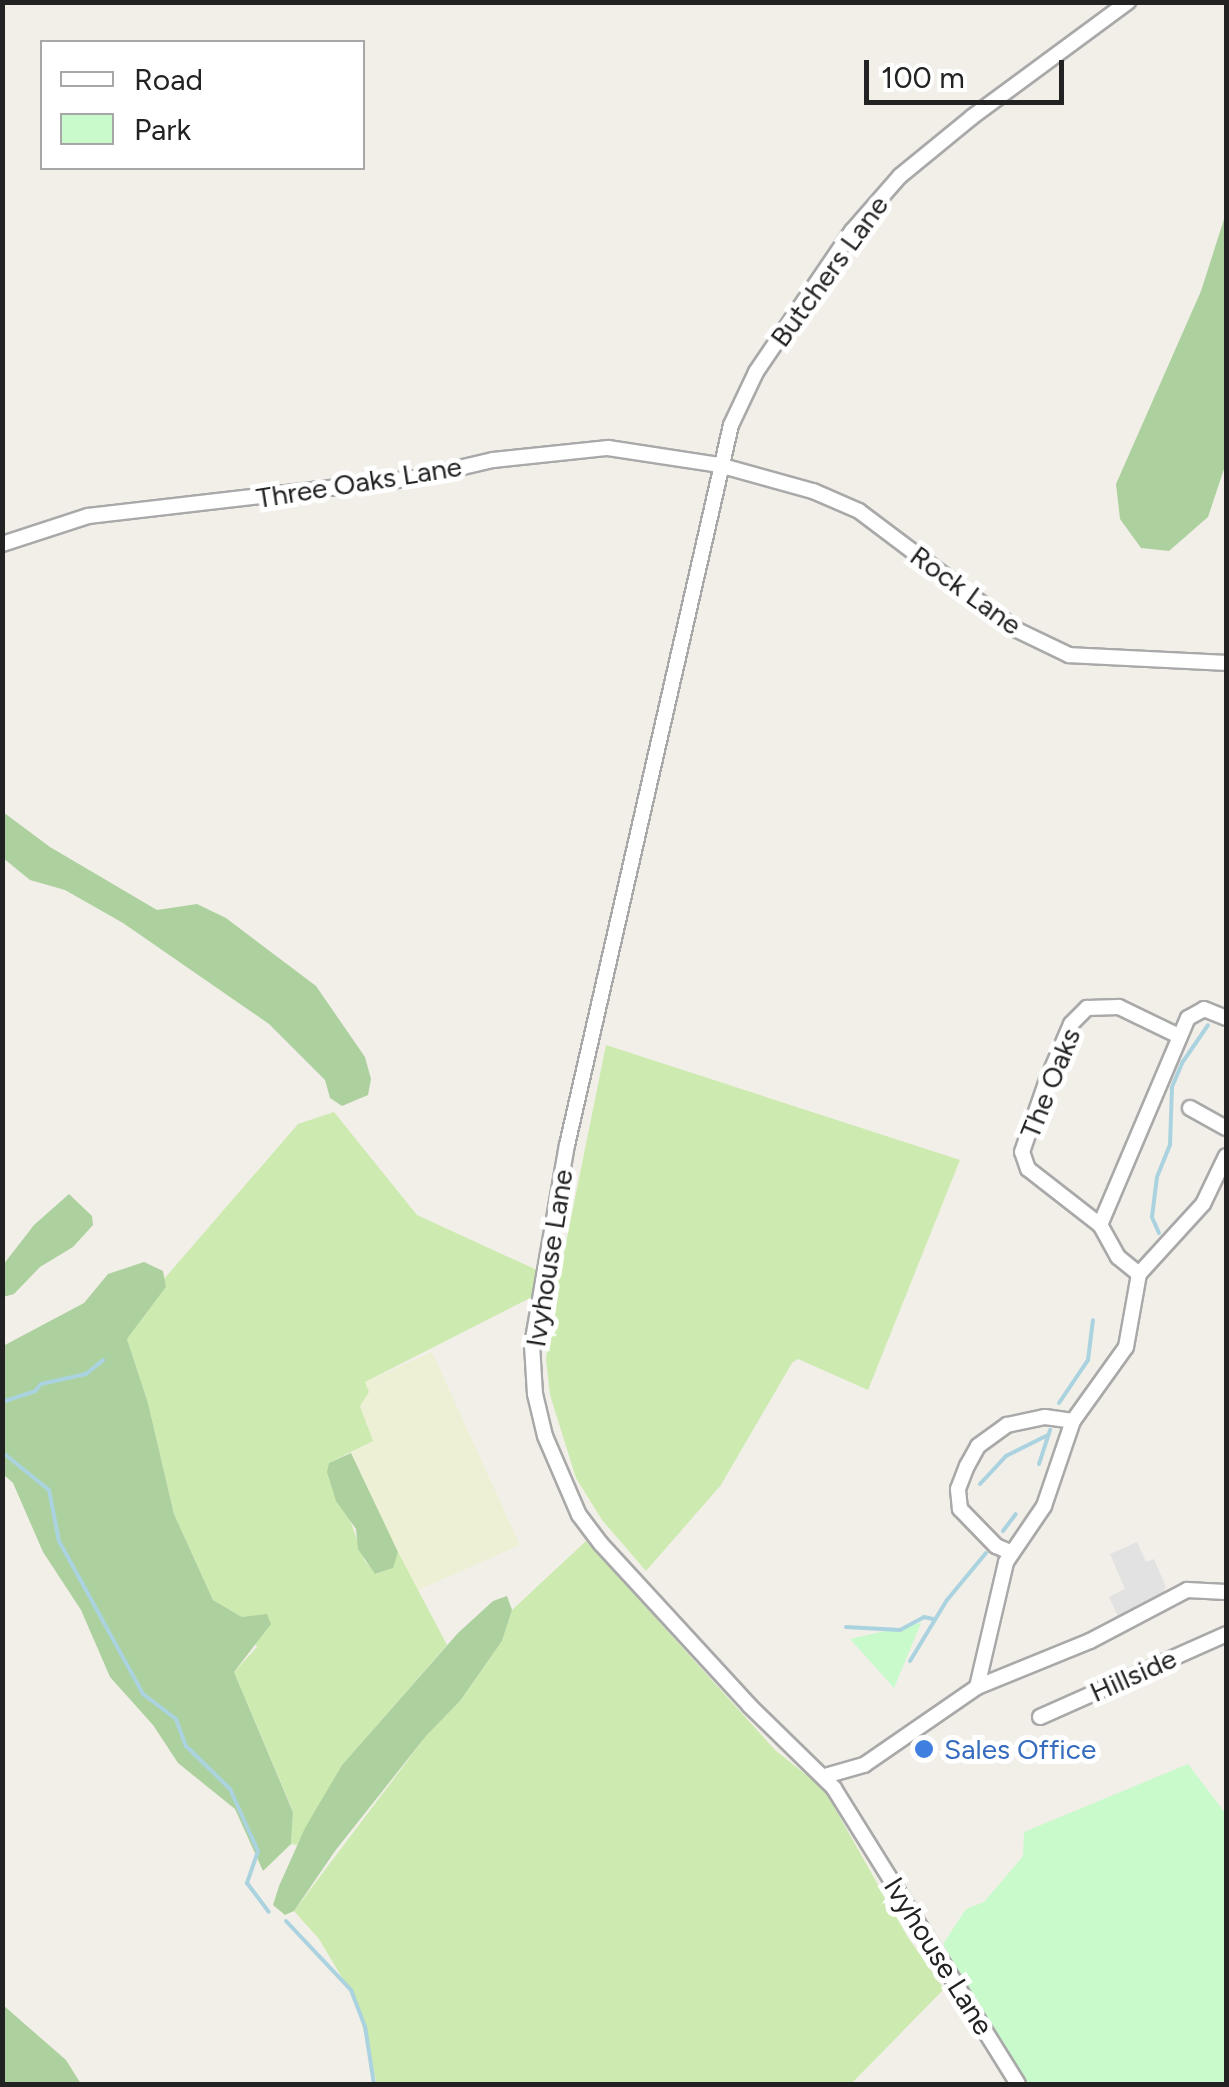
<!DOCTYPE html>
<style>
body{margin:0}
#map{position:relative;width:1229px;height:2087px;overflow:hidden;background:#f2efe9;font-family:Figtree,sans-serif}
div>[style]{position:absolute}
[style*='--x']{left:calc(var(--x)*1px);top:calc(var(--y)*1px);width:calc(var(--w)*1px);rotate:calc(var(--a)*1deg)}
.farmland>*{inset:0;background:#eef0d5}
.grass>*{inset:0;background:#cdebb0}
.forest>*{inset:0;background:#add19e}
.park>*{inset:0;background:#c8facc}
.parking>*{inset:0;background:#e2e2e2}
.stream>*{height:4px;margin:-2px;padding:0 2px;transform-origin:2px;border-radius:2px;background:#aad3df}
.roads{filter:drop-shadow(2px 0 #a9a9a9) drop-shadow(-2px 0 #a9a9a9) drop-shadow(0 2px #a9a9a9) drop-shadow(0 -2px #a9a9a9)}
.minor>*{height:14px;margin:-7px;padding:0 7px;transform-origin:7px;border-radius:7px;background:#fff}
.dots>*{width:28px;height:28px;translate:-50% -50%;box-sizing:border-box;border:5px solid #fff;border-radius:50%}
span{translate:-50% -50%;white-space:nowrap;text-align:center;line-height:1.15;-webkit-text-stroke:10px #fff;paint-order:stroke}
.street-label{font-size:28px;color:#222}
.shop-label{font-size:28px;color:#366cbe}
.left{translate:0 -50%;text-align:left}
.frame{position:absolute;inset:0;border:5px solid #222;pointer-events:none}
.legend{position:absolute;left:40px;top:40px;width:325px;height:130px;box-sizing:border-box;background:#fff;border:2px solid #a7a7a7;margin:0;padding:12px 18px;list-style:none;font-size:30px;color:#222}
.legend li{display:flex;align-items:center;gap:20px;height:50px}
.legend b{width:50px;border:2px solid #a7a7a7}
.scale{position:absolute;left:864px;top:60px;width:200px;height:45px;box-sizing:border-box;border:5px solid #222;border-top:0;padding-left:12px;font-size:30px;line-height:35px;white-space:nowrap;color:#222;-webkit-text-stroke:8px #fff;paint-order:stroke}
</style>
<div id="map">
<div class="farmland">
<i style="clip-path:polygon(432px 1352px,520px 1545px,416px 1591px,351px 1453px,373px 1441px,360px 1405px,365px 1382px)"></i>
</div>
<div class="grass">
<i style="clip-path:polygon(606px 1045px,960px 1160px,868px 1390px,798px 1359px,792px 1363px,721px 1485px,646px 1571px,602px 1520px,576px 1478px,550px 1395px,546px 1360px,552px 1312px)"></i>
<i style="clip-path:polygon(334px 1112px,417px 1215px,537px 1270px,532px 1297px,365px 1382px,369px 1392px,360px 1406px,373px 1441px,329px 1463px,365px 1561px,376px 1574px,392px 1568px,398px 1552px,447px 1645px,342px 1765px,297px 1845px,291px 1844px,293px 1811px,234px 1672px,257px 1647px,242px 1617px,213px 1600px,174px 1514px,148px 1403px,127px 1339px,166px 1287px,164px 1279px,298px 1124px)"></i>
<i style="clip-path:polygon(586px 1541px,775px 1750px,824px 1789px,907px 1936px,944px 1989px,851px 2084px,377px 2084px,356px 2001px,319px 1939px,294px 1911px,426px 1736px,460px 1701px,502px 1641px,512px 1610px)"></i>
</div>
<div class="forest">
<i style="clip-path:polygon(1226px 213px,1226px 463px,1208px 517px,1169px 551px,1141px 548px,1120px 519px,1116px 484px,1201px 291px)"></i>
<i style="clip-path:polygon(3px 812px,50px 847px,157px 910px,197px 904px,226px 918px,316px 986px,365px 1057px,371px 1079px,368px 1095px,342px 1106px,330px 1098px,325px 1080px,269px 1024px,123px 923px,65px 890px,30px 880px,3px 858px)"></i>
<i style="clip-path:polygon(69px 1194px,92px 1216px,93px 1225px,73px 1247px,40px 1267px,14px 1294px,3px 1297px,3px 1265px,34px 1225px)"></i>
<i style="clip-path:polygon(144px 1262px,163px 1271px,166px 1287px,127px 1339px,148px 1403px,174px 1514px,213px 1600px,242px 1617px,267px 1614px,271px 1624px,234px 1672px,293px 1812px,291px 1844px,263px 1871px,235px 1809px,178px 1763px,153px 1725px,110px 1677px,81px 1610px,43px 1552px,13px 1483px,3px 1474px,3px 1346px,84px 1303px,108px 1274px)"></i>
<i style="clip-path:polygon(351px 1453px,398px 1552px,393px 1568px,375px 1574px,358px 1549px,356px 1529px,336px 1501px,327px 1472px,329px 1463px)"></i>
<i style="clip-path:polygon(507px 1596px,512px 1610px,502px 1641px,460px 1701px,426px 1736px,335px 1851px,294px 1911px,285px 1915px,273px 1905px,279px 1886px,305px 1828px,342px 1765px,458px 1633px,493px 1601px)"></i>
<i style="clip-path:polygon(3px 2005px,66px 2060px,81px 2084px,3px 2084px)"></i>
</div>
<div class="park">
<i style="clip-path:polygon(921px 1623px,894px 1688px,850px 1639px)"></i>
<i style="clip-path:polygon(1188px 1764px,1226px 1814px,1226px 2084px,1025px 2084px,943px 1944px,966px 1909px,984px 1902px,1023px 1856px,1024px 1832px)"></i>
</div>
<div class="parking">
<i style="clip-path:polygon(1137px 1542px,1146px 1562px,1154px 1559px,1166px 1587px,1156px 1603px,1119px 1619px,1109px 1597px,1125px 1589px,1110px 1554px)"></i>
</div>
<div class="stream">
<i style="--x:1159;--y:1233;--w:17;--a:-114"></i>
<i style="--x:1152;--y:1217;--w:40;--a:-82.9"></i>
<i style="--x:1157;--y:1177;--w:35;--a:-68"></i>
<i style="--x:1170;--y:1145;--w:58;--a:-88"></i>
<i style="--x:1172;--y:1087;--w:26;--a:-67"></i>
<i style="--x:1182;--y:1063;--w:46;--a:-55.6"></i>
<i style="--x:2;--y:1402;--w:35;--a:-18"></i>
<i style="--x:35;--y:1391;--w:9;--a:-49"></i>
<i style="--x:41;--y:1384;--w:46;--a:-12.5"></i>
<i style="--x:86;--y:1374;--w:22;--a:-39"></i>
<i style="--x:1059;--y:1403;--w:52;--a:-56"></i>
<i style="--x:1088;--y:1360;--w:40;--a:-82.9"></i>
<i style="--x:2;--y:1452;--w:60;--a:39"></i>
<i style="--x:49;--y:1490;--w:52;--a:78.9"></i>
<i style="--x:59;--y:1541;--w:175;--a:61.2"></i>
<i style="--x:143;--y:1694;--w:41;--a:37.1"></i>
<i style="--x:176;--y:1719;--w:29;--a:70"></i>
<i style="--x:186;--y:1746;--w:62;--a:44.3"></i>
<i style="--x:230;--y:1789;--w:68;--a:65.7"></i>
<i style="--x:258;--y:1851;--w:34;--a:109"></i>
<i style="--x:247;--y:1883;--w:36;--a:53"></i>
<i style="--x:1039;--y:1464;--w:36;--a:-72"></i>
<i style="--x:980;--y:1484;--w:38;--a:-47"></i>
<i style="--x:1006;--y:1456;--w:47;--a:-26.6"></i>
<i style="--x:1003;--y:1531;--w:21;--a:-53"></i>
<i style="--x:846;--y:1627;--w:54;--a:3.2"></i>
<i style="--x:900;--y:1630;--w:27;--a:-28"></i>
<i style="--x:924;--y:1617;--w:9;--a:13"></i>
<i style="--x:910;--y:1661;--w:71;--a:-58.8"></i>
<i style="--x:947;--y:1600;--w:61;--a:-50.3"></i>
<i style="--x:286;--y:1921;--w:95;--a:46.7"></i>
<i style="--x:351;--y:1990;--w:39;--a:69"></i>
<i style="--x:365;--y:2026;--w:59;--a:81.2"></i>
</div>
<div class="roads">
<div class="minor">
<i style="--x:2;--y:544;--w:90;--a:-18"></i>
<i style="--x:88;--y:516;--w:330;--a:-6.6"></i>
<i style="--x:416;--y:478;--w:79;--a:-13.2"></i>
<i style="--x:493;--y:460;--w:116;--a:-6"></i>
<i style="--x:608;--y:448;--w:112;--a:8.7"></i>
<i style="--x:719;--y:465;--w:98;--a:15.5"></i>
<i style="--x:813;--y:491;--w:50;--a:23.5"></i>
<i style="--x:859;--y:511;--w:198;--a:37"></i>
<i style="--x:1017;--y:630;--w:58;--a:25.7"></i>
<i style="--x:1069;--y:655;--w:157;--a:2.9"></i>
<i style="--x:1190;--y:1108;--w:41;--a:29.1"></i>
<i style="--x:1100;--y:1225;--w:91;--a:-142.1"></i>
<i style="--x:1028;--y:1169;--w:18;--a:-109"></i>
<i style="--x:1022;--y:1152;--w:76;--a:-70.9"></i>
<i style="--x:1047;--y:1080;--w:61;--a:-66.8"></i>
<i style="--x:1071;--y:1024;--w:23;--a:-45"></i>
<i style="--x:1087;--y:1008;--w:32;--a:-2"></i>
<i style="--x:1119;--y:1007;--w:67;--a:25.8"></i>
<i style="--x:1139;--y:1274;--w:95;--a:-47.6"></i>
<i style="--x:1203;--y:1204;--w:53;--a:-64.4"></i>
<i style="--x:1010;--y:1552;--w:15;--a:-157"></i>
<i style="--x:996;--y:1546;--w:52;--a:-134.2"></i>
<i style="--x:960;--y:1509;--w:20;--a:-96"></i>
<i style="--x:958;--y:1489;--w:25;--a:-69"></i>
<i style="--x:967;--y:1466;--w:23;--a:-61"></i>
<i style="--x:978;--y:1446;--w:36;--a:-36"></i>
<i style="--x:1007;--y:1425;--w:39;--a:-12"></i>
<i style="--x:1045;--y:1417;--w:28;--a:8"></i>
<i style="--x:977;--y:1687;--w:122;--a:-22.2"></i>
<i style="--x:1090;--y:1641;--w:110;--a:-27.7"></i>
<i style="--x:1187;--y:1590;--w:39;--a:3"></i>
<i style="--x:1040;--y:1717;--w:204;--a:-24"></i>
<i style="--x:825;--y:1776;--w:41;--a:-15.8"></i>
<i style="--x:864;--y:1765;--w:137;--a:-34.6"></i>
<i style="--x:977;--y:1687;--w:128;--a:-76.9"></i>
<i style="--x:1006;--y:1562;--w:68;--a:-55.8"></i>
<i style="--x:1044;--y:1506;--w:90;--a:-71.2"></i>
<i style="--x:1073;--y:1421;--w:91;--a:-54.4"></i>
<i style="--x:1126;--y:1347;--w:74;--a:-79.9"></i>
<i style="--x:1139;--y:1274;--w:27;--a:-141"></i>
<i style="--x:1118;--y:1257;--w:37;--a:-119"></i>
<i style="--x:1100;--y:1225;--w:225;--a:-67"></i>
<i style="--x:1188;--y:1018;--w:18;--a:-29"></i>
<i style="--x:1204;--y:1009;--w:24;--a:22"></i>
<i style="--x:1018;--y:2084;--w:349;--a:-121.9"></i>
<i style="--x:834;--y:1788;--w:117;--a:-135.7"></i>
<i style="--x:750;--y:1706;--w:220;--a:-132.6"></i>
<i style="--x:601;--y:1544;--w:36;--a:-127"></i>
<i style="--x:579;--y:1515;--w:86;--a:-113.3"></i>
<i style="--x:545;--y:1436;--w:43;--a:-103.4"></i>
<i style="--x:535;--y:1394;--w:49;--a:-93.5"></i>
<i style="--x:532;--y:1345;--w:203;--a:-80.1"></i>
<i style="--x:567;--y:1145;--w:738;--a:-77.17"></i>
<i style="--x:731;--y:425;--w:59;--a:-64.7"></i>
<i style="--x:756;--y:372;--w:171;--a:-55.8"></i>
<i style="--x:852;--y:231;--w:73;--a:-48.9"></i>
<i style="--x:900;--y:176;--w:93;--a:-39.3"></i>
<i style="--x:972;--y:117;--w:194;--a:-36.4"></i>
</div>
</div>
<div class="dots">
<i style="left:924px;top:1749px;background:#3f7fe0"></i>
</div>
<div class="street-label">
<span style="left:829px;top:271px;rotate:-54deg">Butchers Lane</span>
<span style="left:359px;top:482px;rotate:-9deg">Three Oaks Lane</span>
<span style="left:966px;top:590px;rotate:36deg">Rock Lane</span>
<span style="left:1050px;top:1083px;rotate:-68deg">The Oaks</span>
<span style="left:549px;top:1258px;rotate:-81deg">Ivyhouse Lane</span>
<span style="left:1133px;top:1675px;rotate:-24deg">Hillside</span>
<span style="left:939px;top:1956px;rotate:58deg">Ivyhouse Lane</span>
</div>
<div class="shop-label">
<span class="left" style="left:944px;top:1749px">Sales Office</span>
</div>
<div class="frame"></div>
<ul class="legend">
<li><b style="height:12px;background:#fff"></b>Road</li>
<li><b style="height:28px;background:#c8facc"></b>Park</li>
</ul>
<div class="scale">100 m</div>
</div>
